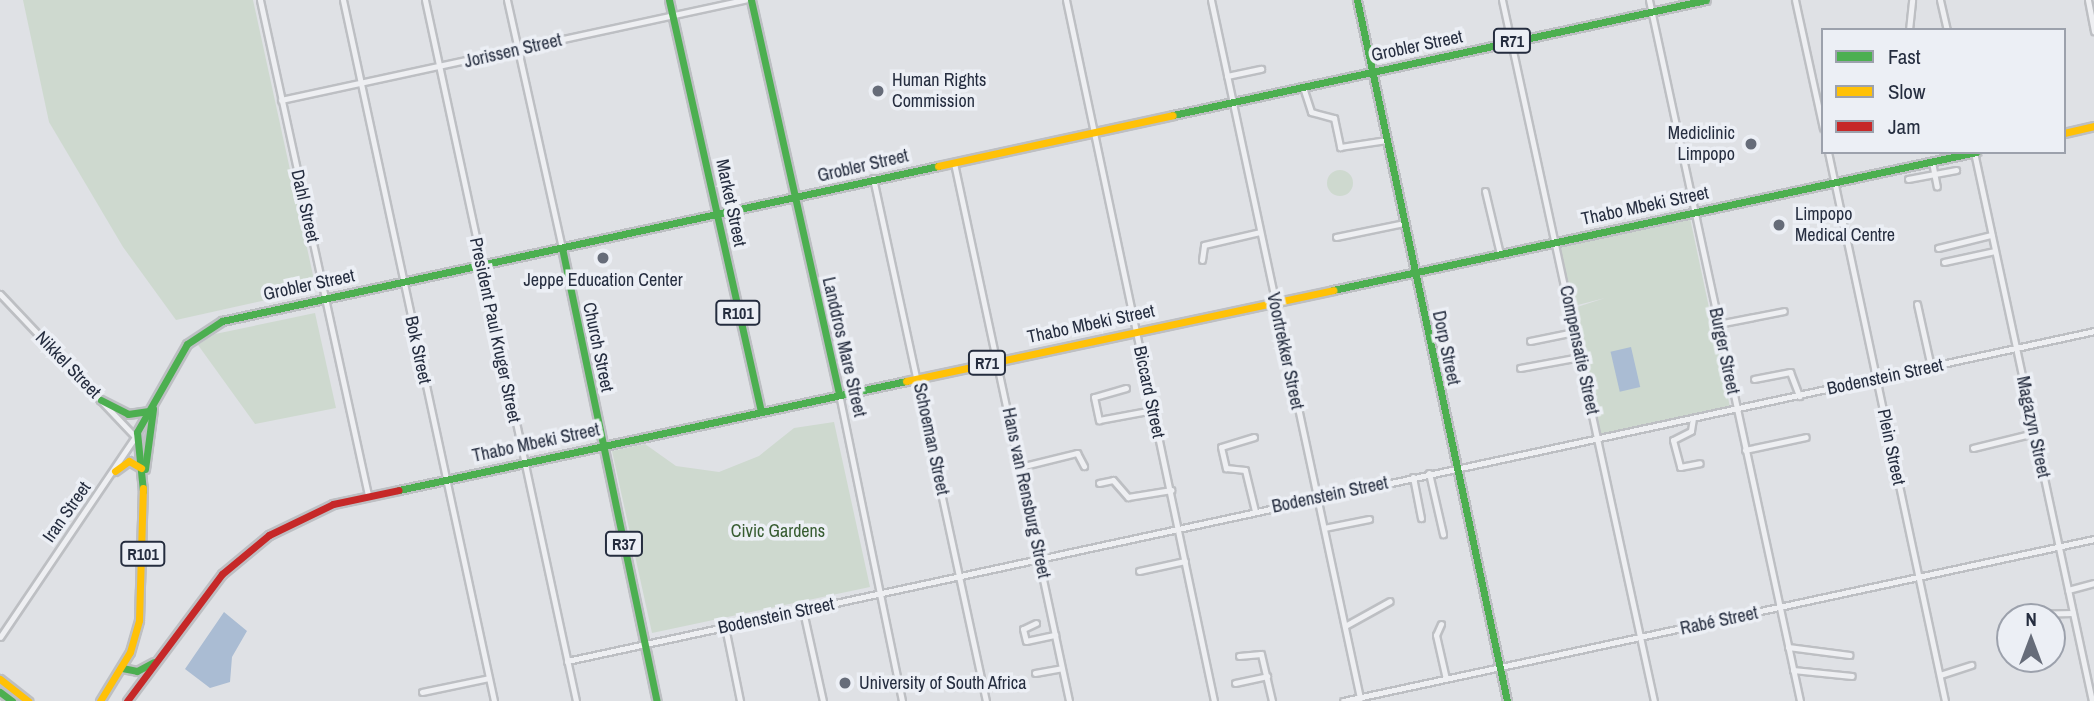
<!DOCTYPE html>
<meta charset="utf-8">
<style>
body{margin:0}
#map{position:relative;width:2094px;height:701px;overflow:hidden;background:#dfe1e5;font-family:"Archivo Narrow",sans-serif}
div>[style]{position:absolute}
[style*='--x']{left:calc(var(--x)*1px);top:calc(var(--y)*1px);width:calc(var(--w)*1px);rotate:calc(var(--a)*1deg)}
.green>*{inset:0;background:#ced9cf}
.round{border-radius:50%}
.water>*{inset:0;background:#aabcd3;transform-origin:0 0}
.roads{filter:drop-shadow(2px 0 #bdbfc3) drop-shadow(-2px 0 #bdbfc3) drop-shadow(0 2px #bdbfc3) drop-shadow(0 -2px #bdbfc3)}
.street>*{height:5px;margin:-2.5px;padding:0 2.5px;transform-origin:2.5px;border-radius:2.5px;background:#eeeff2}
.fast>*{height:7px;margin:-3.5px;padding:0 3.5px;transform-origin:3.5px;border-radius:3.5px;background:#4caf50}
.slow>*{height:7px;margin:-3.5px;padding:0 3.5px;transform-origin:3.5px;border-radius:3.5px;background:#ffc107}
.jam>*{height:7px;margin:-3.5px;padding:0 3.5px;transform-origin:3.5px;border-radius:3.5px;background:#c62828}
.dots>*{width:19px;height:19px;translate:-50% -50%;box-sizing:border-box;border:4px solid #eceff5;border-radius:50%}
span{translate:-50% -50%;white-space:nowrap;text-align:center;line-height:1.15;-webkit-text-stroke:7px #eceff5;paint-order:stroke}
.shield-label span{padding:2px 5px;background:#eceff5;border:2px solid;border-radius:5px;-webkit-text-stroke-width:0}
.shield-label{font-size:16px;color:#252d3f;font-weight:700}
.street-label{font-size:18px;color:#252d3f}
.poi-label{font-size:18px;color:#252d3f}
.left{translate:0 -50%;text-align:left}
.right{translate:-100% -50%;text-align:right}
.park-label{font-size:18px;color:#375c31}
.legend{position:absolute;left:1821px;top:28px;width:245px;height:126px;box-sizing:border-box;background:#eceff5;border:2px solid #9ca1ac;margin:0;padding:9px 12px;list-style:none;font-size:21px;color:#252d3f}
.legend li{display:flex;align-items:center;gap:14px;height:35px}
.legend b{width:35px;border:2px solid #9ca1ac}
.north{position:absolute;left:1996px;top:603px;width:70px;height:70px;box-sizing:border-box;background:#eceff5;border:2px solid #9ca1ac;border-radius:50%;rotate:0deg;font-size:19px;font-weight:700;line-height:28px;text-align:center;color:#252d3f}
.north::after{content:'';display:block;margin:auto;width:24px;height:32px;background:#666c79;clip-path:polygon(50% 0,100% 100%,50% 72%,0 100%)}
</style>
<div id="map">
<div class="green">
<i style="clip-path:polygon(23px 0,253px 0,316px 289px,176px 320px,123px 247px,49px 122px)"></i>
<i class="round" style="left:1327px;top:170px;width:26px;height:26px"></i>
<i style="clip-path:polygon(1690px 218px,1730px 407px,1599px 435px,1571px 309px,1605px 298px,1570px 307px,1557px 246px)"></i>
<i style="clip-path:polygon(315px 313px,336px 408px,255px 424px,198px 345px,215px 334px)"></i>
<i style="clip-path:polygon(834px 422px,870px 587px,652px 633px,612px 451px,645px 444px,676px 466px,719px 472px,759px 456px,794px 428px)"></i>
</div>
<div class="water">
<i style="left:1631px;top:347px;width:41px;height:21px;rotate:77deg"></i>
<i style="clip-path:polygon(224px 612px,247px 631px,232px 657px,230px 682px,210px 688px,185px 669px)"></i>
</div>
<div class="roads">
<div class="street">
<i style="--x:260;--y:0;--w:507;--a:77.69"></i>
<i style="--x:343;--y:0;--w:717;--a:77.84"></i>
<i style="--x:425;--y:0;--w:717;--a:77.84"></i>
<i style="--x:507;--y:0;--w:254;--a:77.5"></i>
<i style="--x:1066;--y:0;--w:716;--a:78.08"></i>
<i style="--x:1211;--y:0;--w:714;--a:77.95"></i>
<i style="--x:1502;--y:0;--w:717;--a:77.77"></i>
<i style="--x:1649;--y:0;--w:717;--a:77.84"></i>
<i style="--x:1795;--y:0;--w:131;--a:77.7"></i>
<i style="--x:1940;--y:0;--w:31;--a:77"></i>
<i style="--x:2088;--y:0;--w:32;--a:79"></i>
<i style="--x:1909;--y:30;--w:30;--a:-84"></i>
<i style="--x:1227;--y:76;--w:35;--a:-12"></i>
<i style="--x:1303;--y:87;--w:26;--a:72"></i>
<i style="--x:1311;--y:112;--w:24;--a:15"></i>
<i style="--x:1334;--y:118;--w:30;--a:78"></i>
<i style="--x:1340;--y:147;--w:48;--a:-8.5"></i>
<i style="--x:281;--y:100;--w:475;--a:-12.2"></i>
<i style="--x:1828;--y:152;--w:561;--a:77.97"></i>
<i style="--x:1974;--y:152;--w:562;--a:77.87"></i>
<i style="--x:1932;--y:162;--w:25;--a:79"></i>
<i style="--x:954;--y:163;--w:550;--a:77.93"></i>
<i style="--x:873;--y:178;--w:535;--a:77.81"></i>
<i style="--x:1908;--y:179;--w:49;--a:-10.6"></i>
<i style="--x:1485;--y:191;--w:65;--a:76.6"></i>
<i style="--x:1336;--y:237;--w:69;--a:-11.6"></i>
<i style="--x:1938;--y:248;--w:55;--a:-13.8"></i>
<i style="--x:1202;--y:260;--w:15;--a:-82"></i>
<i style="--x:1204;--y:245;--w:57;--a:-13.1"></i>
<i style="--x:1944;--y:262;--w:52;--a:-12.2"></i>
<i style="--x:0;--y:294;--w:197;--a:46.6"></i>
<i style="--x:135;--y:437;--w:241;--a:124"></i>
<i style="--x:1917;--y:304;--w:65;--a:77.5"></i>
<i style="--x:1718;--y:324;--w:67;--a:-11.1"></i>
<i style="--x:1530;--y:341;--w:45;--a:-11.6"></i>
<i style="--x:1520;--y:368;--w:61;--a:-10.4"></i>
<i style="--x:1754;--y:379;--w:37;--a:-11"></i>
<i style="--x:1790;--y:372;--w:26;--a:69"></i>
<i style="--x:1126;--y:388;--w:33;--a:164"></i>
<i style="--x:1094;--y:397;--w:24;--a:78"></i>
<i style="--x:1099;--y:420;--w:55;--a:-10.5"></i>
<i style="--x:839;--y:394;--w:313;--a:78.4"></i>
<i style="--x:1693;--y:418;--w:13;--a:99"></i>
<i style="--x:1691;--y:431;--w:20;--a:153"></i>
<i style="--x:1673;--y:440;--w:28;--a:75"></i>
<i style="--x:1680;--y:467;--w:20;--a:-11"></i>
<i style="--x:1254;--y:437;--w:34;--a:163"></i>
<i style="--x:1221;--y:447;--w:22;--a:77"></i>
<i style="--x:1226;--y:468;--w:19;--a:6"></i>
<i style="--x:1245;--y:470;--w:42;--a:76.3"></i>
<i style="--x:1973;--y:448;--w:63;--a:-13.8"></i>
<i style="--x:1745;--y:450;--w:62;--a:-12"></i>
<i style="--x:1020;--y:467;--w:59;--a:-13.8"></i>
<i style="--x:1077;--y:453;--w:15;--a:62"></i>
<i style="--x:1429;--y:473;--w:63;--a:77.1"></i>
<i style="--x:1413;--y:477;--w:42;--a:79"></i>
<i style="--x:1099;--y:483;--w:14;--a:-12"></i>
<i style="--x:1113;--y:480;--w:23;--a:49"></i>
<i style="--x:1128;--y:497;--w:44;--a:-9.2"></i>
<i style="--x:1324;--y:528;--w:46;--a:-11.3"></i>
<i style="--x:1139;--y:571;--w:47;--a:-12.3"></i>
<i style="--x:2068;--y:590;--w:27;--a:-15"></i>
<i style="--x:803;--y:611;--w:92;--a:77.5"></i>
<i style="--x:2025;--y:614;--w:48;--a:-1.2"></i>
<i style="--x:1036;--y:623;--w:14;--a:155"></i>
<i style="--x:1023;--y:629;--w:12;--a:76"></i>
<i style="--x:1026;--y:641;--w:30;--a:-12"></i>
<i style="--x:1441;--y:624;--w:12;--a:114"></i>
<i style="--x:1436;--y:635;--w:45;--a:77.2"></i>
<i style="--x:1345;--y:626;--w:51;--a:-29.1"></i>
<i style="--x:725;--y:627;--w:76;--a:78.5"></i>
<i style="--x:1788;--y:647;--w:62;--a:7.5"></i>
<i style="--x:1239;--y:656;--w:22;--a:-5"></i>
<i style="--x:1261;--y:654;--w:48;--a:76.8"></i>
<i style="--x:567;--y:661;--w:1562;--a:-12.19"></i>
<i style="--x:1793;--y:670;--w:59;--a:5.8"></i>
<i style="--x:1035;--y:673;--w:27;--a:-10"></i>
<i style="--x:1940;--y:675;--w:33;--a:-18"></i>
<i style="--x:1235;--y:683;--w:33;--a:-12"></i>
<i style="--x:422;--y:692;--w:68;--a:-11.8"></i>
<i style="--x:1343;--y:701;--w:768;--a:-12.17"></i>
</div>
<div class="fast">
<i style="--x:669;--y:0;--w:422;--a:77.4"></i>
<i style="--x:751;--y:0;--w:404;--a:77.4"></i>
<i style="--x:1357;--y:0;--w:717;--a:77.92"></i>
<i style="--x:1173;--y:115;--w:545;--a:-12.18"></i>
<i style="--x:562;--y:248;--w:463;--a:78.2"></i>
<i style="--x:1333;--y:290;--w:658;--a:-12.11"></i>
<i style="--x:101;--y:400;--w:30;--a:27"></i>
<i style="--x:128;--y:414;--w:21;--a:-8"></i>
<i style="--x:145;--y:469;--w:61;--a:-82.4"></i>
<i style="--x:399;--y:490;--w:519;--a:-12.13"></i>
<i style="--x:143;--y:491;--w:59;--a:-95.8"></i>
<i style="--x:137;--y:432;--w:101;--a:-60.4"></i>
<i style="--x:187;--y:344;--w:42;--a:-33.3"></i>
<i style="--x:222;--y:321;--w:733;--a:-12.21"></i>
<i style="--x:122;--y:668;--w:15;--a:11"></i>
<i style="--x:137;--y:671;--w:19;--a:-28"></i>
<i style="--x:0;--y:692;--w:15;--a:37"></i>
</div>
<div class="slow">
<i style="--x:2064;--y:133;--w:31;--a:-13"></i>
<i style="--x:938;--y:166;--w:240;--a:-12.2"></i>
<i style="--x:906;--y:381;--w:437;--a:-12"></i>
<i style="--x:115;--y:471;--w:17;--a:-36"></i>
<i style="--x:129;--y:461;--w:14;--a:30"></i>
<i style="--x:0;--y:679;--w:36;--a:38"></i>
<i style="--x:100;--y:701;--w:57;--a:-58.5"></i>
<i style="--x:130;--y:652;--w:33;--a:-74"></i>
<i style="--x:139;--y:620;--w:132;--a:-88.3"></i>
</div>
<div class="jam">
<i style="--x:127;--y:701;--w:159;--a:-53.2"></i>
<i style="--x:222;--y:574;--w:61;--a:-39.7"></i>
<i style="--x:269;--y:535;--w:71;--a:-25.8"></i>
<i style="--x:333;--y:504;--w:67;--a:-12"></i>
</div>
</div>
<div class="dots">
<i style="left:878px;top:91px;background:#666c79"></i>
<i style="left:1751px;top:144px;background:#666c79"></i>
<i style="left:1779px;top:225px;background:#666c79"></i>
<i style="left:603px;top:258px;background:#666c79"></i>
<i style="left:845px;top:683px;background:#666c79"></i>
</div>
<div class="shield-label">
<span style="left:1512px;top:41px">R71</span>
<span style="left:738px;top:313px">R101</span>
<span style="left:987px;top:363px">R71</span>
<span style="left:624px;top:544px">R37</span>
<span style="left:143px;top:554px">R101</span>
</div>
<div class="street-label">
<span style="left:1417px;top:46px;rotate:-12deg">Grobler Street</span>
<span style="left:513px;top:51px;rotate:-13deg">Jorissen Street</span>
<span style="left:863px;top:166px;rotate:-13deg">Grobler Street</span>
<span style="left:731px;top:203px;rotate:78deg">Market Street</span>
<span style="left:305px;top:206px;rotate:77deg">Dahl Street</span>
<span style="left:1645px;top:206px;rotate:-12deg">Thabo Mbeki Street</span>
<span style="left:309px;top:285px;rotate:-12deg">Grobler Street</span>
<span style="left:1091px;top:324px;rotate:-12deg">Thabo Mbeki Street</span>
<span style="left:495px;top:330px;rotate:78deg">President Paul Kruger Street</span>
<span style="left:598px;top:347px;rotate:78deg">Church Street</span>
<span style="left:844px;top:347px;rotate:77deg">Landdros Mare Street</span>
<span style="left:1446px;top:348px;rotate:78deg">Dorp Street</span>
<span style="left:418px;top:350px;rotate:78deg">Bok Street</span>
<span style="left:1579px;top:350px;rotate:78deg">Compensatie Street</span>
<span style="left:1285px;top:351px;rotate:78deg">Voortrekker Street</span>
<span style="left:1724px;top:351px;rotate:78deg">Burger Street</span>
<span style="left:68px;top:365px;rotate:46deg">Nikkel Street</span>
<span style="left:1885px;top:377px;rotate:-12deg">Bodenstein Street</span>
<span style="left:1149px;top:392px;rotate:78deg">Biccard Street</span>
<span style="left:2033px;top:427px;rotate:78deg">Magazyn Street</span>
<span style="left:931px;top:439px;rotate:78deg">Schoeman Street</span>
<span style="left:536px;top:443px;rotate:-12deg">Thabo Mbeki Street</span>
<span style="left:1891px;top:447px;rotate:78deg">Plein Street</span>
<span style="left:1026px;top:493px;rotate:78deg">Hans van Rensburg Street</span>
<span style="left:1330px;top:495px;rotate:-12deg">Bodenstein Street</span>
<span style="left:67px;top:512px;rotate:-55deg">Iran Street</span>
<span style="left:776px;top:616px;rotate:-12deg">Bodenstein Street</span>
<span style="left:1719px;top:621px;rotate:-12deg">Rabé Street</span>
</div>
<div class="poi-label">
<span class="left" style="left:892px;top:91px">Human Rights<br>Commission</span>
<span class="right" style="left:1735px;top:144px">Mediclinic<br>Limpopo</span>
<span class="left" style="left:1795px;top:225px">Limpopo<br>Medical Centre</span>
<span style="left:603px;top:280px">Jeppe Education Center</span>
<span class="left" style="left:859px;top:683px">University of South Africa</span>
</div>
<div class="park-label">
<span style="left:778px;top:531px">Civic Gardens</span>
</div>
<ul class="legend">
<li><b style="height:9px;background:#4caf50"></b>Fast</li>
<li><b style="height:9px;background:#ffc107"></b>Slow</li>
<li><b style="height:9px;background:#c62828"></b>Jam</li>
</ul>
<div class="north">N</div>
</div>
